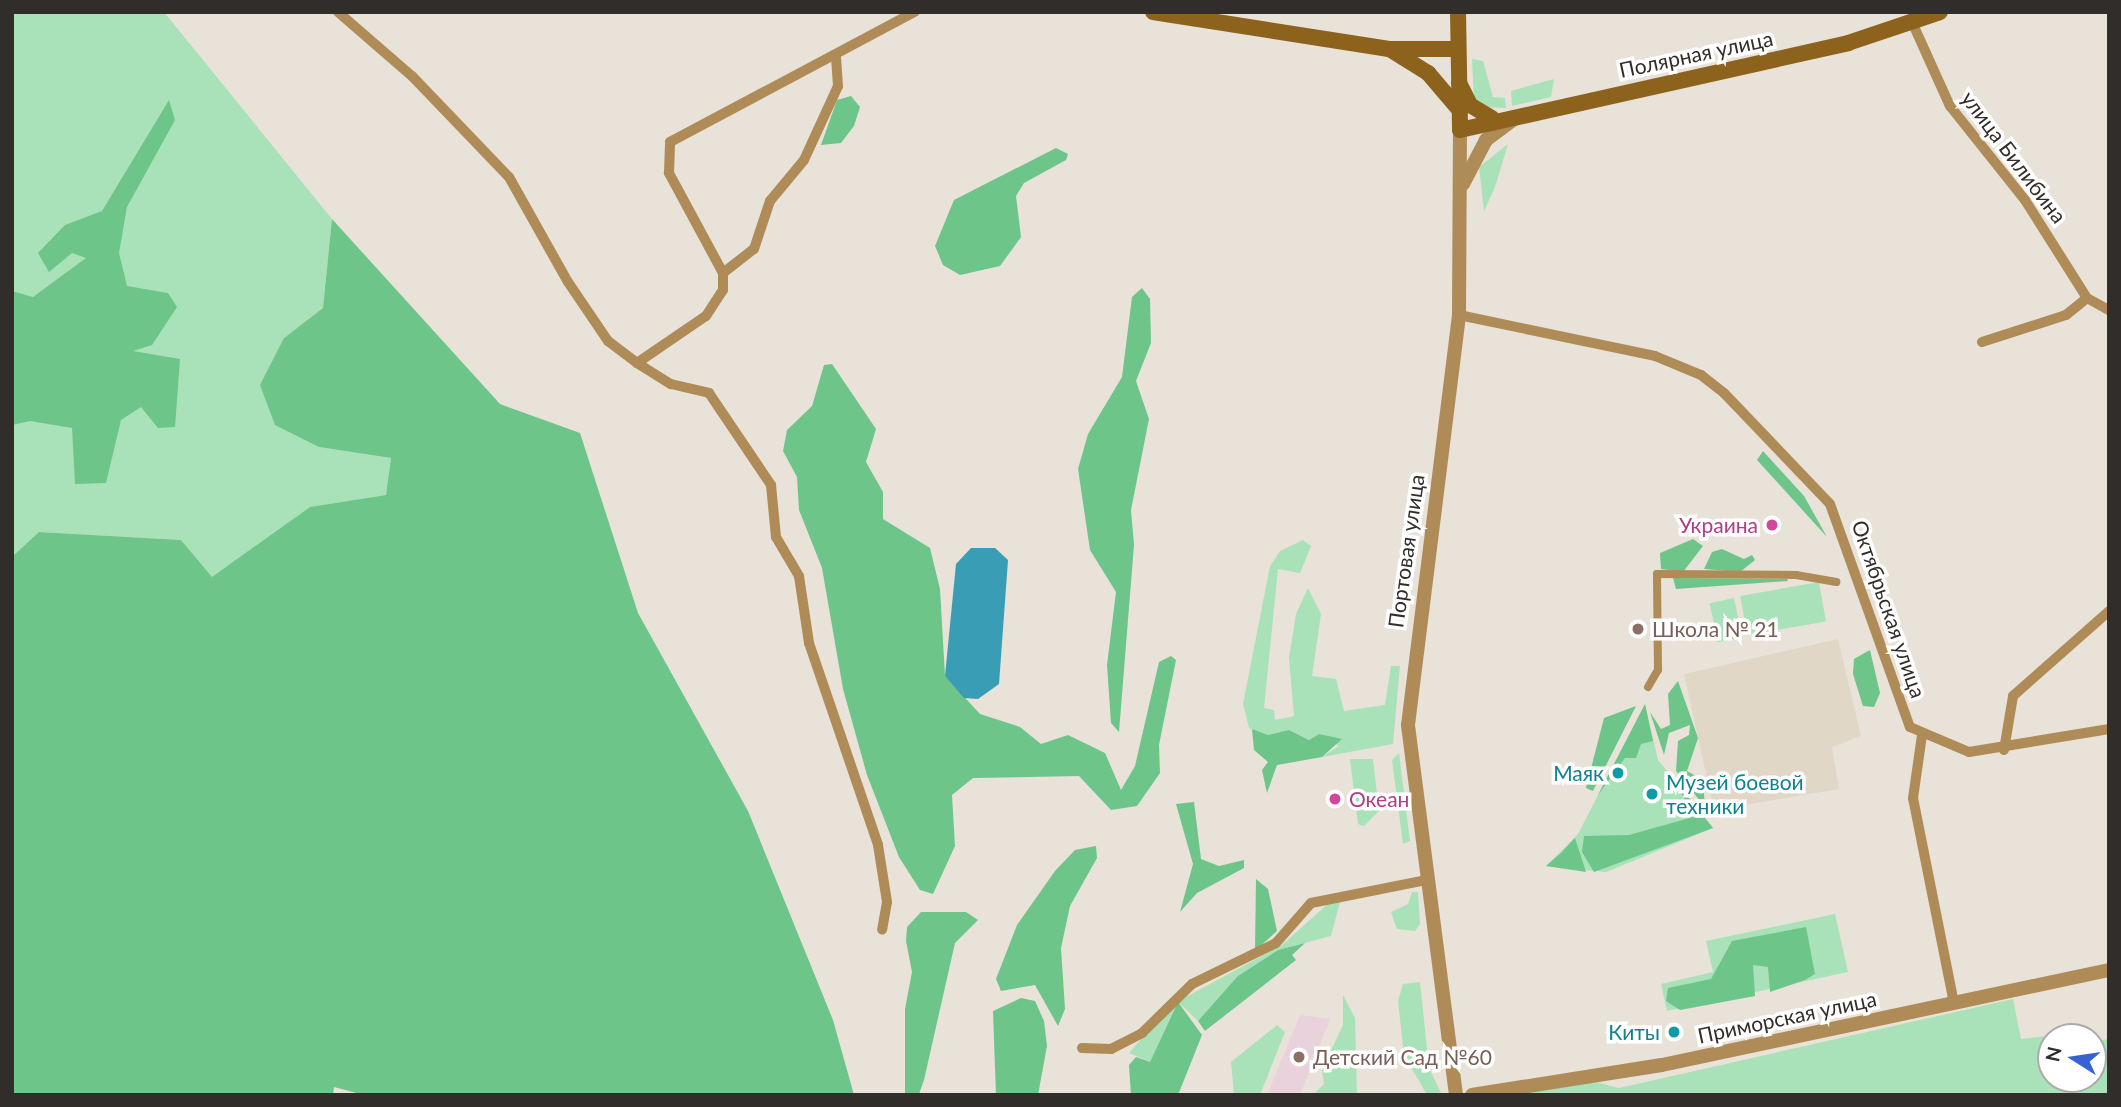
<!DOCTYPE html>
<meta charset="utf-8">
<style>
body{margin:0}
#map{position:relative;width:2121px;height:1107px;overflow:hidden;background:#e8e2d8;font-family:Lato,sans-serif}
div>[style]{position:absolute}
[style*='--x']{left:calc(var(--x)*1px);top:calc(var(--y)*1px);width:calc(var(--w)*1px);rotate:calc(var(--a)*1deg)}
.built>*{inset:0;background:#e1d7c6}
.education>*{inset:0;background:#ead2dc}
.green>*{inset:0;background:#a9e2b9;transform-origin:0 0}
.forest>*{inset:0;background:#6dc589}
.water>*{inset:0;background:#389db5}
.pedestrian>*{height:8px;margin:-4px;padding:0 4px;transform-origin:4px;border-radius:4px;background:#af8b57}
.minor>*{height:10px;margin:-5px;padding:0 5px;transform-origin:5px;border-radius:5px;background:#af8b57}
.tertiary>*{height:14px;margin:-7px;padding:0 7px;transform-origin:7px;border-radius:7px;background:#af8b57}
.secondary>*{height:16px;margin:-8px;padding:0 8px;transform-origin:8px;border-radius:8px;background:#8c621c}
.dots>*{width:19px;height:19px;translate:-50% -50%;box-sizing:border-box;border:4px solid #fff;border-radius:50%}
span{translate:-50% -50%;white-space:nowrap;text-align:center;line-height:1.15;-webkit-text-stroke:7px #fff;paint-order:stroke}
.street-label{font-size:21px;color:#302d2a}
.hotel-label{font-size:21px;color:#b23c85}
.right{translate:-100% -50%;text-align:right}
.left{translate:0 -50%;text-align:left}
.education-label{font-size:21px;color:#785e54}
.culture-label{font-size:21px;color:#0d838f}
.frame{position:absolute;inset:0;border:14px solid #302d2a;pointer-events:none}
.north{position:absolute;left:2037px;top:1023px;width:70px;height:70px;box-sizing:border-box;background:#fff;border:2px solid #acabaa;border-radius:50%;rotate:282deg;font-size:19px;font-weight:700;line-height:28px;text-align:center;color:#302d2a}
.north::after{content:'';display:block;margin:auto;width:24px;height:32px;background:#3662d2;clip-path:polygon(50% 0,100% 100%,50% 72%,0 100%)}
</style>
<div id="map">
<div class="built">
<i style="clip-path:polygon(1838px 639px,1861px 736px,1832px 747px,1839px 789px,1714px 810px,1684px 674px)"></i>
</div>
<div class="education">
<i style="clip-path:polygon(1300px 1015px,1330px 1019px,1300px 1095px,1267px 1095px)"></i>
</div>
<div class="green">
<i style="clip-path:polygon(12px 12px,164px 12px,332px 219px,323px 308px,284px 338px,319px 447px,391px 458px,386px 495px,310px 507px,212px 578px,181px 540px,40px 532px,12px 557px)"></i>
<i style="clip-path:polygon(1472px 59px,1483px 61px,1493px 97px,1505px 98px,1506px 108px,1482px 107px,1474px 99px)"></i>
<i style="clip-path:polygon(1554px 79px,1551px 97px,1512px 106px,1511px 91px)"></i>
<i style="clip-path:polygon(1508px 144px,1495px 187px,1484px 211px,1479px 167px)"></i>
<i style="clip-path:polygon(1303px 540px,1311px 546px,1300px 573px,1278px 569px,1264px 708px,1274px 710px,1275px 720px,1294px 716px,1289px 658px,1296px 614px,1308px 588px,1321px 614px,1312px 676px,1336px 679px,1344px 711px,1385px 705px,1391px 666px,1400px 666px,1393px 744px,1322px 757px,1339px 746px,1319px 734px,1309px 740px,1289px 730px,1268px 735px,1249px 728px,1243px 704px,1270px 566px,1280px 551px)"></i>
<i style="left:1819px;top:582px;width:40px;height:80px;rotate:80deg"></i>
<i style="left:1734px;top:598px;width:40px;height:25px;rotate:78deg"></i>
<i style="clip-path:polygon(1645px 704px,1658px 760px,1713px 828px,1606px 872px,1546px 866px,1578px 834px)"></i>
<i style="clip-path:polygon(1399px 753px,1410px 841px,1403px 844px,1392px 760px)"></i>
<i style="clip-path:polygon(1350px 759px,1373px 759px,1379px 811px,1364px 826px,1358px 824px)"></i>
<i style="clip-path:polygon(1412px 892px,1418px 892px,1420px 924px,1415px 931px,1397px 929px,1391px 912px,1408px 904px)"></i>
<i style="clip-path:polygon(1330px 902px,1340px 902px,1331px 936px,1278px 950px,1239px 976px,1198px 1021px,1178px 1002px,1150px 1062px,1129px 1053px,1171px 1005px,1282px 945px)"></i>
<i style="clip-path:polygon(1835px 914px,1848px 972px,1667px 1011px,1661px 984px,1713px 972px,1706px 941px)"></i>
<i style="clip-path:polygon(1420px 982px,1429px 1068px,1442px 1095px,1427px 1095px,1404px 1055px,1398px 1001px,1403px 984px)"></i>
<i style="clip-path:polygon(1343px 995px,1355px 1018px,1357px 1095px,1313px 1095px,1324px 1084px,1322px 1070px,1343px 1025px)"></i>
<i style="clip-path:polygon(2013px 999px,2021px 1039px,2055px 1035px,2051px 1079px,2093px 1079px,2093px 1042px,2109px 1039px,2109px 1095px,1510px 1095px,1596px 1082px,1619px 1088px)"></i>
<i style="clip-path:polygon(1277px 1025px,1285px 1032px,1260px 1095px,1234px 1095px,1231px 1062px)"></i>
</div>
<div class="forest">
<i style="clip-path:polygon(851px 96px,860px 107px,854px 126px,841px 143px,821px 145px,837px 100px)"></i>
<i style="clip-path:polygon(169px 100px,175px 120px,127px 207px,119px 253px,127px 286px,168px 293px,177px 307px,152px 345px,133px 351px,180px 359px,175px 427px,158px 428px,141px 407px,121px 420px,106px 483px,75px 484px,72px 428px,30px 421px,12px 425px,12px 291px,33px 297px,86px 258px,72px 253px,49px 272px,38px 253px,65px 225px,102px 211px)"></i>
<i style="clip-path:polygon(1056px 148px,1068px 154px,1066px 160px,1024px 183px,1016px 196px,1021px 237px,1000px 266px,960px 275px,943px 265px,935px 246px,954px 200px)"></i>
<i style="clip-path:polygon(332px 219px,500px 404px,580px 433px,638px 613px,748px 811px,833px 1020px,854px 1095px,364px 1095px,334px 1087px,333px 1095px,12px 1095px,12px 557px,39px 532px,181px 540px,212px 577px,310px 507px,386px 495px,391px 458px,319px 447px,275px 425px,260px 385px,284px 338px,323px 308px)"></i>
<i style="clip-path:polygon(1142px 288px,1150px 299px,1151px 343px,1136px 381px,1149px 419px,1131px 510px,1134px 545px,1119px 732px,1111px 723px,1107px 665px,1116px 592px,1090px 550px,1078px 469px,1088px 434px,1122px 377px,1132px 297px)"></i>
<i style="clip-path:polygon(832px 364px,876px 429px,866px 462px,883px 492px,883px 519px,930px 548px,940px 589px,945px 676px,980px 714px,1020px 727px,1041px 744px,1068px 735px,1105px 753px,1121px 790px,1135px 766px,1159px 662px,1171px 656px,1176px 660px,1159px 745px,1160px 773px,1137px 806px,1111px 810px,1079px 776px,973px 778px,952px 795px,955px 846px,933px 894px,920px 890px,899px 857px,867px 775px,843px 689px,822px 568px,799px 510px,797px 477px,783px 451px,787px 430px,812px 406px,824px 365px)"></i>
<i style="clip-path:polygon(1763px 451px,1804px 496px,1827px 537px,1757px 460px)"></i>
<i style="clip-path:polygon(1693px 539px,1703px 546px,1683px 572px,1661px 569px,1660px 553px)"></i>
<i style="clip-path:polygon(1722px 549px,1744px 559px,1752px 555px,1755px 560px,1740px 572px,1704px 569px,1712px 552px)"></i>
<i style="clip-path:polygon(1673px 578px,1787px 579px,1788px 581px,1676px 589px)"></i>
<i style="clip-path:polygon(1870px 650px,1880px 693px,1874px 707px,1863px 706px,1853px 674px,1854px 659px)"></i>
<i style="clip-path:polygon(1678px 681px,1698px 738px,1687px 771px,1703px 780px,1705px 807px,1676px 771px,1678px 741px,1689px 735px,1690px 725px,1669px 733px,1664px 755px,1650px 712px,1661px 729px,1670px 725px,1668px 694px)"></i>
<i style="clip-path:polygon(1645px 704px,1653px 741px,1641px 744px,1636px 758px,1625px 758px,1598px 795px)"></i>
<i style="clip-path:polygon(1636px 706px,1593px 791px,1586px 788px,1604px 718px)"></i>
<i style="clip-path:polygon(1252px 729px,1268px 735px,1289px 730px,1309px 740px,1319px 734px,1342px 739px,1322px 757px,1277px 765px,1267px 793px,1262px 770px,1268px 762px,1254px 750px)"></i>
<i style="clip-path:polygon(1674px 779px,1713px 828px,1594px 872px,1582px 852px,1584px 836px,1629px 835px,1693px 817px)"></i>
<i style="clip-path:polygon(1194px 802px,1201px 859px,1219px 866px,1244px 860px,1244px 868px,1197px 893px,1180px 912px,1193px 864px,1176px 804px)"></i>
<i style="clip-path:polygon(1575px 838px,1586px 872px,1546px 866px,1561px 853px)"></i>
<i style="clip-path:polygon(1096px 846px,1097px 858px,1070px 906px,1061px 948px,1065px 1009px,1058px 1026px,1035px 985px,1001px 991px,996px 979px,1017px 925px,1055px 871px,1075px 850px)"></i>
<i style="clip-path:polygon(1256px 879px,1268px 889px,1277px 931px,1255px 951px)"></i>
<i style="clip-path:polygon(921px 912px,966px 912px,978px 920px,955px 943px,924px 1080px,919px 1094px,905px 1095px,905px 1009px,912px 972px,906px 941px,907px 927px)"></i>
<i style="clip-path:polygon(1806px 927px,1815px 974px,1805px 980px,1770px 992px,1768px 967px,1753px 965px,1755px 996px,1680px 1010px,1666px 1001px,1668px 988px,1711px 979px,1732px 941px)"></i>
<i style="clip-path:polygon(1305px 943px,1292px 955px,1296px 960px,1205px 1031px,1198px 1021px,1238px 976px,1278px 950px)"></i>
<i style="clip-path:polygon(1021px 998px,1035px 1001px,1044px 1021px,1047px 1046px,1038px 1095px,996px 1095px,993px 1011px)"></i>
<i style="clip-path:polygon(1178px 1002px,1202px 1035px,1178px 1095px,1131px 1095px,1129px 1065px,1136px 1057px,1150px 1062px)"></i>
</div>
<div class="water">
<i style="clip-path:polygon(971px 548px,995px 548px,1008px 560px,999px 684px,978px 699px,964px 698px,945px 676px,956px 564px)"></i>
</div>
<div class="pedestrian">
<i style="--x:1648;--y:687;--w:20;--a:-60"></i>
<i style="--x:1658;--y:670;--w:96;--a:-90.6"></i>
<i style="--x:1657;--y:574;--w:139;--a:0.4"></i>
<i style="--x:1796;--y:575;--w:41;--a:9.9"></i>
</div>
<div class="minor">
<i style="--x:338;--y:12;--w:98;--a:40.9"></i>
<i style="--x:412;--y:76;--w:140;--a:46.2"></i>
<i style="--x:509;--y:177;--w:120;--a:60.7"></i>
<i style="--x:568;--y:282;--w:71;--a:55.9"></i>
<i style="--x:608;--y:341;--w:36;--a:37"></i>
<i style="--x:637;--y:363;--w:83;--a:-34.3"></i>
<i style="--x:706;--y:316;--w:31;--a:-57"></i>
<i style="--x:723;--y:290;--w:17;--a:-90"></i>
<i style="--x:723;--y:273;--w:114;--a:-118.4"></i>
<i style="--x:669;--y:173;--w:31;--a:-88"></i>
<i style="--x:670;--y:142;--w:277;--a:-28"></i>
<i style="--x:1912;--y:22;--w:92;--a:65.7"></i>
<i style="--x:1950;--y:106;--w:120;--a:51.4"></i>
<i style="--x:2025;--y:200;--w:116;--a:57.7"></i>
<i style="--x:2087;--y:298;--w:25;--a:29"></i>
<i style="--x:723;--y:273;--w:39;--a:-38"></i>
<i style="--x:754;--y:249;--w:51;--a:-71.6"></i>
<i style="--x:770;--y:201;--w:53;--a:-50.3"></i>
<i style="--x:804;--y:160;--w:81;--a:-65.3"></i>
<i style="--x:838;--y:86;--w:30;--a:-94"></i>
<i style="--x:1459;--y:315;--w:200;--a:11.8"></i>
<i style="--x:1655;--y:356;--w:50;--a:22.4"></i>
<i style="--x:1701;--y:375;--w:29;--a:38"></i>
<i style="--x:1724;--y:393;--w:153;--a:46.3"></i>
<i style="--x:1830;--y:504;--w:237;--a:70.3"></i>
<i style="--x:1910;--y:727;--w:64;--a:23"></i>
<i style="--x:1969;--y:752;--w:142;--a:-9.3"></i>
<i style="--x:1982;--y:342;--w:88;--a:-17.8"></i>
<i style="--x:2066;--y:315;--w:27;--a:-39"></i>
<i style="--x:637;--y:363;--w:40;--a:32"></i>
<i style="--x:671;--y:384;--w:39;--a:13"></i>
<i style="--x:709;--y:393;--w:111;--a:56"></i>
<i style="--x:771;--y:485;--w:52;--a:84.5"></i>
<i style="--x:776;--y:537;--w:45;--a:59.5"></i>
<i style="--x:799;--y:576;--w:68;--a:81.5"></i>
<i style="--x:809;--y:643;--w:213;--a:71.1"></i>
<i style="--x:878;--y:845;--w:58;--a:81"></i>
<i style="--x:887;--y:902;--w:28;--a:100"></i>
<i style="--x:1922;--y:735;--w:64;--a:98.1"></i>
<i style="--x:1913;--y:798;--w:209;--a:78.7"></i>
<i style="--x:2004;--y:750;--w:55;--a:-80.5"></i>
<i style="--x:2013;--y:696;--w:128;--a:-41.5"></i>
<i style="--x:1082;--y:1048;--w:29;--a:2"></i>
<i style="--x:1111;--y:1049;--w:35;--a:-27"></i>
<i style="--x:1142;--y:1033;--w:70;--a:-44.4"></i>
<i style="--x:1192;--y:984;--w:93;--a:-26"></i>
<i style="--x:1276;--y:943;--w:53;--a:-48.8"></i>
<i style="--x:1311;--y:903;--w:117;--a:-11.3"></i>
</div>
<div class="tertiary">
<i style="--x:1463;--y:184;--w:50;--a:-62.4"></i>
<i style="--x:1486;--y:140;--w:34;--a:-37"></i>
<i style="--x:1456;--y:1095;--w:373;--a:-97.4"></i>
<i style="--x:1408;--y:725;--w:413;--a:-82.9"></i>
<i style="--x:1459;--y:315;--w:185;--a:-89.7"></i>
<i style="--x:1472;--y:1095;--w:192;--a:-9"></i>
<i style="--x:1662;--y:1065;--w:457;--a:-12"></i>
</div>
<div class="secondary">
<i style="--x:1153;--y:12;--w:239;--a:8.9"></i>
<i style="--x:1389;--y:49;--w:65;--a:0"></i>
<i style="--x:1458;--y:12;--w:118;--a:89"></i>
<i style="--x:1460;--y:130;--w:398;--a:-12.6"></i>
<i style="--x:1848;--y:43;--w:97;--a:-18.6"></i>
<i style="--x:1391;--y:50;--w:44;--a:31.9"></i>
<i style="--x:1428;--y:73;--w:45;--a:49.5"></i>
<i style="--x:1459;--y:83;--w:25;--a:63"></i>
<i style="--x:1470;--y:105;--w:26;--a:31"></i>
</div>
<div class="dots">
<i style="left:1772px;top:525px;background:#d1479c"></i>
<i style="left:1638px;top:629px;background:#8d6e63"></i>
<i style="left:1618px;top:773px;background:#0f9aa8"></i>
<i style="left:1652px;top:794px;background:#0f9aa8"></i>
<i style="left:1335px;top:799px;background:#d1479c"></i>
<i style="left:1674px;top:1032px;background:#0f9aa8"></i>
<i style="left:1299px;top:1057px;background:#8d6e63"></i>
</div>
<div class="street-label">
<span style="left:1696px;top:54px;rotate:-12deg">Полярная улица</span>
<span style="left:2014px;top:157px;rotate:53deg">улица Билибина</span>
<span style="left:1406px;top:551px;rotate:-82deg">Портовая улица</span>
<span style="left:1889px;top:609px;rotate:71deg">Октябрьская улица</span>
<span style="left:1787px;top:1017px;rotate:-12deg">Приморская улица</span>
</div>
<div class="hotel-label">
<span class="right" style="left:1758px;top:525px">Украина</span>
<span class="left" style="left:1349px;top:799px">Океан</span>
</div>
<div class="education-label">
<span class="left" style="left:1652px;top:629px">Школа № 21</span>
<span class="left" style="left:1313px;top:1057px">Детский Сад №60</span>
</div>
<div class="culture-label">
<span class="right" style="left:1604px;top:773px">Маяк</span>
<span class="left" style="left:1666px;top:794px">Музей боевой<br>техники</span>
<span class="right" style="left:1660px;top:1032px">Киты</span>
</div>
<div class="frame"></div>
<div class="north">N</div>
</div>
